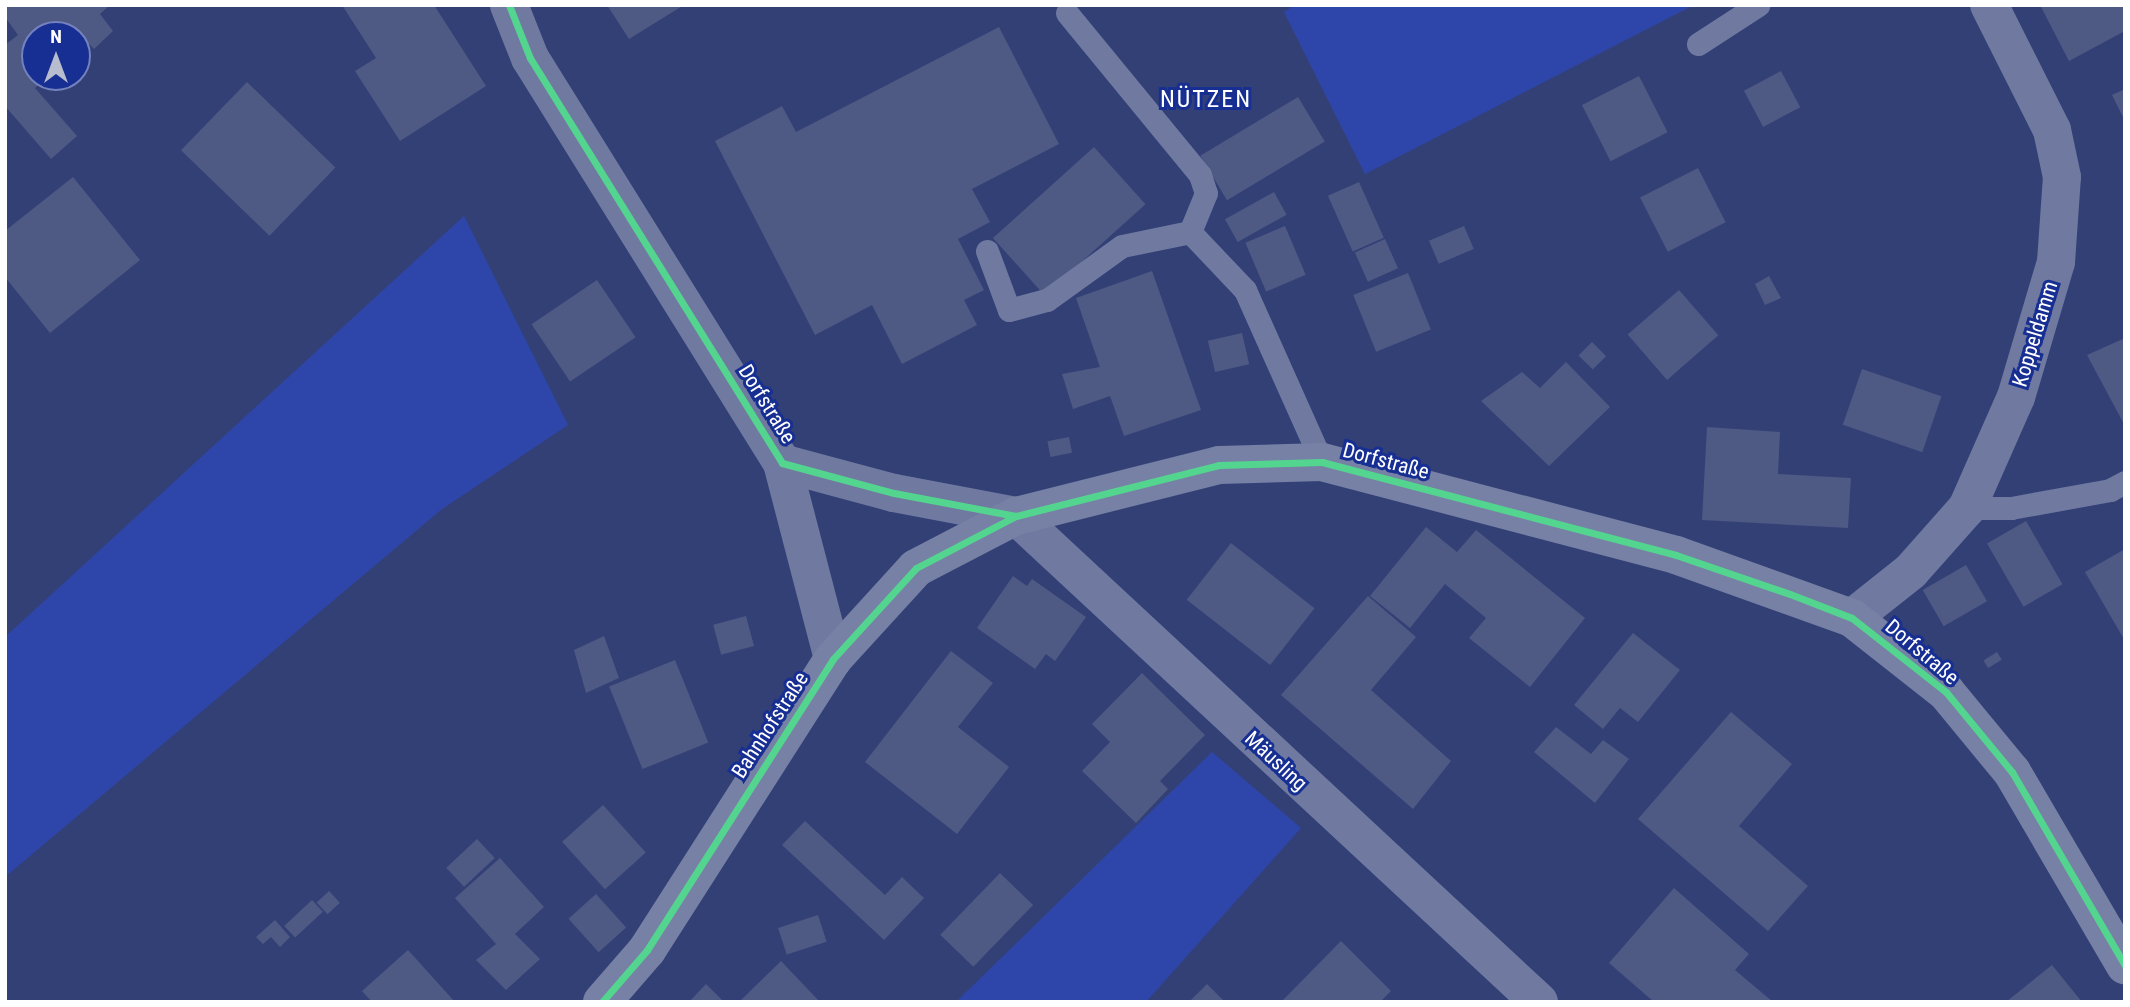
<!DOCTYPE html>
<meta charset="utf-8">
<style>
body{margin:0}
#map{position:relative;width:2130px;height:1007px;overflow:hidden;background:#334076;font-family:"Roboto Condensed",sans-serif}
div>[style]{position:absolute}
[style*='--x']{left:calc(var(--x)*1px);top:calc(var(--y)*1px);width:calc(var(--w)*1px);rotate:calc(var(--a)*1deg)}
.green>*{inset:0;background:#2e46aa}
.building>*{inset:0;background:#4e5984;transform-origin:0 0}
.lane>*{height:23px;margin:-11.5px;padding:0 11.5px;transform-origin:11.5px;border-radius:11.5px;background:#707aa1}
.street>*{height:38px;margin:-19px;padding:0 19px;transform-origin:19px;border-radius:19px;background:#707aa1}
.secondary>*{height:38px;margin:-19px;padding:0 19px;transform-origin:19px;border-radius:19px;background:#7780a5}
.cycleway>*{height:7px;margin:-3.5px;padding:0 3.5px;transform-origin:3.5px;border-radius:3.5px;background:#53d58f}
span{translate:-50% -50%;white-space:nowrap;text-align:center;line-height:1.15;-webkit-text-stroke:6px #172e92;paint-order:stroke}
.street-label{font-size:21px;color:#fff}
.quarter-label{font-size:24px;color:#fff;letter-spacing:2px}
.frame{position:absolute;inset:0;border:7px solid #fff;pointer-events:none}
.north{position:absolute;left:21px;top:21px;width:70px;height:70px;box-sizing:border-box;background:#172e92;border:2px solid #7482be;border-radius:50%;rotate:0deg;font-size:19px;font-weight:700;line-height:28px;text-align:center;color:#fff}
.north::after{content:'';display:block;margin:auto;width:24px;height:32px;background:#b8bccf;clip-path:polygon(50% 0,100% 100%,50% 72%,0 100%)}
</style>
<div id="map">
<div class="green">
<i style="clip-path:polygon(1294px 5px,1694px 5px,1365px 174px,1284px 12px)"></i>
<i style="clip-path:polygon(464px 216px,568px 425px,442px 509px,5px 877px,5px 637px)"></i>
<i style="clip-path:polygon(1212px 752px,1301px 828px,1146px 1002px,956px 1002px)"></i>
</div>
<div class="building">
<i style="clip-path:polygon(5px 5px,110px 5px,100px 14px,113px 31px,94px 49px,78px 32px,35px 35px,35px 77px,48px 77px,35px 88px,77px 136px,51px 159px,5px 106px,5px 45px,18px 35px,5px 17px)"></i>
<i style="clip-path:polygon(342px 5px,434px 5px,486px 86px,400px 141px,355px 71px,376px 58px)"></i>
<i style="clip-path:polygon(607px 5px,684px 5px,629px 39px)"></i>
<i style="clip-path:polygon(2040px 5px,2125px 5px,2123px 32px,2069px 61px)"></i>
<i style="clip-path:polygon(999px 27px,1059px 144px,972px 189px,990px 222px,958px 239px,984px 290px,964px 300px,977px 325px,902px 364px,872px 305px,815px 335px,715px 141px,782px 106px,796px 132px)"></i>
<i style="left:1781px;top:71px;width:41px;height:42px;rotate:62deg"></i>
<i style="left:1639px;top:76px;width:63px;height:64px;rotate:63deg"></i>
<i style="left:247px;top:82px;width:123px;height:95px;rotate:44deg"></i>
<i style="clip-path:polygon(2125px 89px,2125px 121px,2112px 95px)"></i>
<i style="left:1298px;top:97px;width:52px;height:114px;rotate:59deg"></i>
<i style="left:1094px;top:147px;width:77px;height:136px;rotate:48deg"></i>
<i style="left:1698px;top:168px;width:61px;height:65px;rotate:63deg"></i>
<i style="clip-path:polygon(73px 177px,140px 260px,50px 333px,5px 277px,5px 231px)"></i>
<i style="left:1359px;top:182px;width:61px;height:34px;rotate:66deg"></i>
<i style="left:1274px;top:192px;width:26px;height:56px;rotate:61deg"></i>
<i style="left:1285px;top:226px;width:53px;height:43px;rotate:67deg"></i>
<i style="left:1464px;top:226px;width:25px;height:38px;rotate:67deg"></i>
<i style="left:1385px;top:239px;width:32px;height:33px;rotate:66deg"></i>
<i style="clip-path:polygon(1152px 271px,1201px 410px,1124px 436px,1110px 396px,1073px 409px,1062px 374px,1100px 367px,1076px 298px)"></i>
<i style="left:1408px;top:273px;width:61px;height:59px;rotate:68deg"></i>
<i style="clip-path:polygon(1769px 276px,1781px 298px,1765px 305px,1755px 284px)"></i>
<i style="left:597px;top:280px;width:69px;height:79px;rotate:56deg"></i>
<i style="left:1679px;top:290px;width:60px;height:68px;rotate:49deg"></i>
<i style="left:1242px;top:333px;width:32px;height:35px;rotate:77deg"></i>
<i style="clip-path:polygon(2125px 338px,2125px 426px,2087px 355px)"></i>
<i style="left:1592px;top:342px;width:20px;height:19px;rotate:45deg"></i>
<i style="clip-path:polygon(1566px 362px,1610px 407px,1549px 466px,1481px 401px,1522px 372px,1540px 388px)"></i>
<i style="left:1862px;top:369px;width:84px;height:59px;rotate:19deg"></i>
<i style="clip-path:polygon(1707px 427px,1780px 432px,1778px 474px,1851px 478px,1848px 528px,1702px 520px)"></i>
<i style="left:1069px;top:437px;width:16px;height:22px;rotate:79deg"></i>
<i style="left:2026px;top:521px;width:73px;height:45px;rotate:60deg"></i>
<i style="clip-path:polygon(1426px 527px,1457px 552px,1476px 530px,1585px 618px,1530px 687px,1469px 638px,1486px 618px,1445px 584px,1410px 628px,1370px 596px)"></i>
<i style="left:1231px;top:543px;width:106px;height:72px;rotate:38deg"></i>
<i style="clip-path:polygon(2125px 549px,2125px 641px,2085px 572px)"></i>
<i style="left:1966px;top:565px;width:42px;height:50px;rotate:60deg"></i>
<i style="clip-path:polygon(1013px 576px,1027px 586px,1032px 579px,1086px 617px,1055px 661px,1046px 654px,1035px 669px,977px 628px)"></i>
<i style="clip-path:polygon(1368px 596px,1416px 637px,1371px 690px,1451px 761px,1413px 809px,1281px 695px)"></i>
<i style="left:746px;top:616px;width:31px;height:34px;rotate:75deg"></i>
<i style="clip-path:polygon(1633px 633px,1680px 670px,1638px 722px,1620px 708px,1603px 729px,1574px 705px)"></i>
<i style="clip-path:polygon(604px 636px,619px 678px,586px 693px,574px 650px)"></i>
<i style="clip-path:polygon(951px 651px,993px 683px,958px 727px,1009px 767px,957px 834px,865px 762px)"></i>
<i style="left:1997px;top:652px;width:9px;height:16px;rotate:58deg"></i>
<i style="left:675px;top:660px;width:89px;height:71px;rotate:68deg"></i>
<i style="clip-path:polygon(1142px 673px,1205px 735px,1160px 781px,1168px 789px,1136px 823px,1082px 771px,1110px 742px,1092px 724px)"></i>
<i style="clip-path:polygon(1731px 712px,1792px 764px,1739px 826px,1808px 886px,1768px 931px,1638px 819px)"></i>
<i style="clip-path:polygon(1556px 727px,1591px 754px,1603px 740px,1629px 759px,1595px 803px,1534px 752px)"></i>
<i style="left:603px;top:805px;width:64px;height:55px;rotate:48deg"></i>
<i style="clip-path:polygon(805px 821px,885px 895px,902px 877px,924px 898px,884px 940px,782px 845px)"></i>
<i style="left:477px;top:839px;width:26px;height:42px;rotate:47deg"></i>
<i style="clip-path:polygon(500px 858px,544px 907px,515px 934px,540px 959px,506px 990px,476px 960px,496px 944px,455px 898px)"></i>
<i style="left:1000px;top:873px;width:46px;height:86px;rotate:44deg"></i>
<i style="clip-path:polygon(1674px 888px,1749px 954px,1735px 970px,1773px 1002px,1654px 1002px,1609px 963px)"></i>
<i style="left:329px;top:891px;width:16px;height:17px;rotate:47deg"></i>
<i style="left:596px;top:894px;width:45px;height:37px;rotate:48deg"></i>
<i style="left:312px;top:900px;width:16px;height:38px;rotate:47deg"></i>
<i style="left:818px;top:915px;width:28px;height:42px;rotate:72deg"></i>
<i style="clip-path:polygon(275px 920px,290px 937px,280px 947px,271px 937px,263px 944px,256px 937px)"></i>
<i style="clip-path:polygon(1341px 941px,1391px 991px,1380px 1002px,1281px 1002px)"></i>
<i style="clip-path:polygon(408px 950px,455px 1002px,372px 1002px,362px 991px)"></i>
<i style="clip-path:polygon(781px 961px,820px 1002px,739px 1002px)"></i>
<i style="clip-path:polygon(2052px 965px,2082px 1002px,2006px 1002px)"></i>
<i style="clip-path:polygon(706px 984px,724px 1002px,689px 1002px)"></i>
<i style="clip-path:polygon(1207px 984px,1225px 1002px,1189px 1002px)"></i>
</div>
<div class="lane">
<i style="--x:1067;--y:13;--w:210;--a:50.6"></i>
<i style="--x:1200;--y:175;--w:19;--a:72"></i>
<i style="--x:1206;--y:193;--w:42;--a:112.3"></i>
<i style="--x:1698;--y:44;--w:72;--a:-33"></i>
<i style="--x:987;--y:251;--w:63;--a:69.6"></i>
<i style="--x:1009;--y:310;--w:39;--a:-15"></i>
<i style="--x:1047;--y:300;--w:92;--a:-35.8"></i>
<i style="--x:1122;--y:246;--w:69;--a:-11.6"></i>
<i style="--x:1190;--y:232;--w:80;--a:46.5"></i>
<i style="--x:1245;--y:290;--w:188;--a:65.9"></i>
<i style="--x:1967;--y:508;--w:44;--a:0"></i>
<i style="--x:2011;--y:508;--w:101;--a:-10.3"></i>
<i style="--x:2110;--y:490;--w:17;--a:-28"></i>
</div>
<div class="street">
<i style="--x:509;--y:5;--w:57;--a:68.4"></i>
<i style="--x:530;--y:58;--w:477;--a:58.1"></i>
<i style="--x:782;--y:463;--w:203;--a:75.4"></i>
<i style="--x:782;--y:463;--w:116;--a:15"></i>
<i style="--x:894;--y:493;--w:124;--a:10.7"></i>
<i style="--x:1016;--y:516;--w:714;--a:42.9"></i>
<i style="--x:1852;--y:618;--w:75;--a:-38.5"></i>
<i style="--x:1911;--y:571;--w:84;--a:-48.4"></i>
<i style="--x:1967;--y:508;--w:121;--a:-66.2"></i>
<i style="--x:2016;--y:397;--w:141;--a:-73.5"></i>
<i style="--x:2056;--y:262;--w:85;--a:-86"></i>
<i style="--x:2062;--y:177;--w:48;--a:-102"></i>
<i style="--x:2052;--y:130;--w:140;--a:-116.7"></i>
</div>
<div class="secondary">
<i style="--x:602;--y:1002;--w:69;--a:-49.1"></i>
<i style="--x:647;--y:950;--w:345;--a:-57.4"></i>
<i style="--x:833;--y:659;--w:123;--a:-47.6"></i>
<i style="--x:916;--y:568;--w:113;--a:-27.5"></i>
<i style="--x:1016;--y:516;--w:209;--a:-14.1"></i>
<i style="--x:1219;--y:465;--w:103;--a:-1.7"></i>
<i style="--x:1322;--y:462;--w:366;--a:14.7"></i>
<i style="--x:1676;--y:555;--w:187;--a:19.7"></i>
<i style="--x:1852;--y:618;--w:120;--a:38.2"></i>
<i style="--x:1946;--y:692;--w:104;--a:50.5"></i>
<i style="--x:2012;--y:772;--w:224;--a:59.7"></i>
</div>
<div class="cycleway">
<i style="--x:509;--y:5;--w:57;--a:68.4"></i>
<i style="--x:530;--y:58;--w:477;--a:58.1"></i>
<i style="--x:782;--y:463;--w:116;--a:15"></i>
<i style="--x:894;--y:493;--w:124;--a:10.7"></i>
<i style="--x:1016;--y:516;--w:209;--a:-14.1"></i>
<i style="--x:1219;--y:465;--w:103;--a:-1.7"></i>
<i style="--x:1322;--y:462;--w:366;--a:14.7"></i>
<i style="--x:1676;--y:555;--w:120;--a:18.9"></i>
<i style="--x:1790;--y:594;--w:66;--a:21.2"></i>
<i style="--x:1852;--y:618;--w:120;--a:38.2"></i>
<i style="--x:1946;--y:692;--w:104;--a:50.5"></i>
<i style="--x:2012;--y:772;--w:224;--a:59.7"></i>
<i style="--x:602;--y:1002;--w:69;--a:-49.1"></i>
<i style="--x:647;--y:950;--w:345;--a:-57.4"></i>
<i style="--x:833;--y:659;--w:123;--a:-47.6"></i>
<i style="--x:916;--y:568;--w:113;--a:-27.5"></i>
</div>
<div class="street-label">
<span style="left:2035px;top:334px;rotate:-73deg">Koppeldamm</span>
<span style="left:767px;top:404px;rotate:58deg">Dorfstraße</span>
<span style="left:1386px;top:461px;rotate:15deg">Dorfstraße</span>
<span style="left:1922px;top:652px;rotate:40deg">Dorfstraße</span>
<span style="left:770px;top:725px;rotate:-57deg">Bahnhofstraße</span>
<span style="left:1276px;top:761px;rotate:43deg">Mäusling</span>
</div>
<div class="quarter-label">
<span style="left:1206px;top:100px">NÜTZEN</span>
</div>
<div class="frame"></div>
<div class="north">N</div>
</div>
